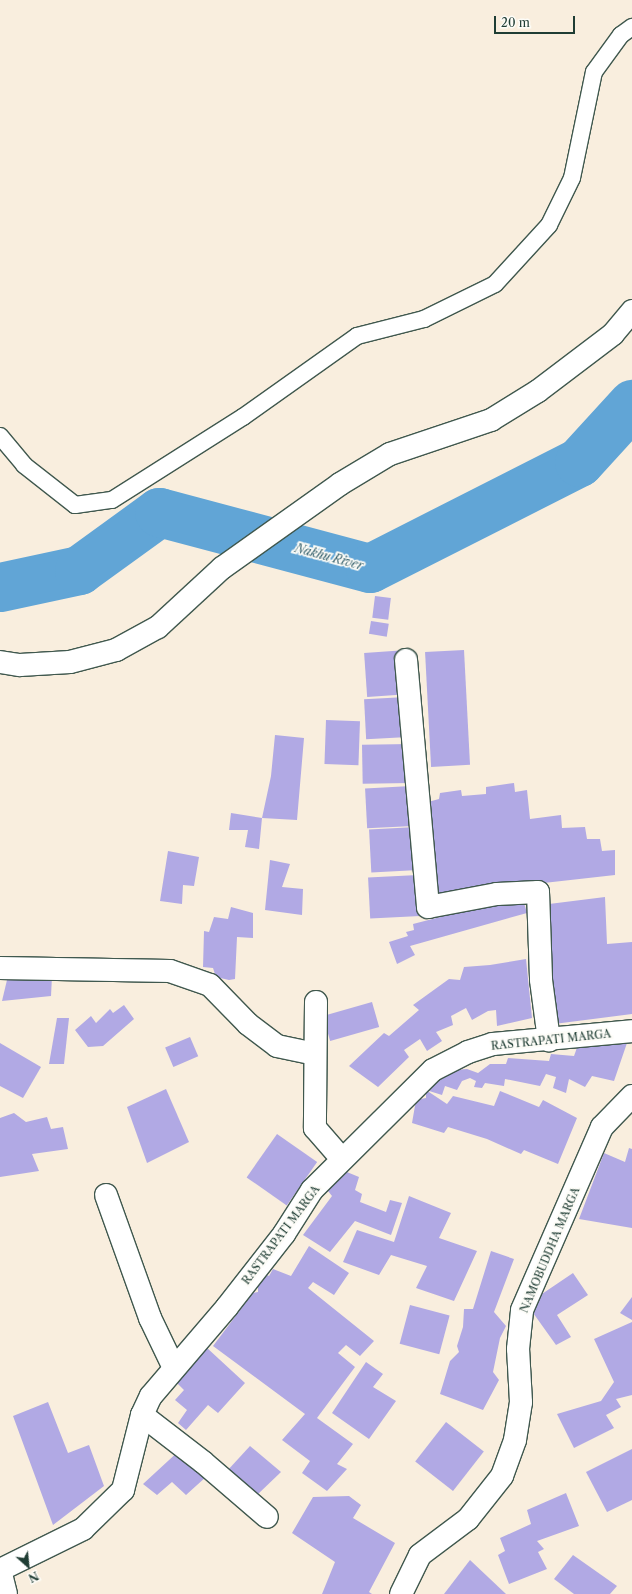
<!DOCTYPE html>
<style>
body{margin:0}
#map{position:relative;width:632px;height:1594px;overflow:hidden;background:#f9eede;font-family:"Libre Caslon Text",serif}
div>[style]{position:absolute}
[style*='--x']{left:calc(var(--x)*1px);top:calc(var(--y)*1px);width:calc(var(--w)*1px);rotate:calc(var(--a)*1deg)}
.river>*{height:49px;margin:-24.5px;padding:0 24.5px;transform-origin:24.5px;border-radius:24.5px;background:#61a5d6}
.building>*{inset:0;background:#b1a9e4;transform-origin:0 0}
.roads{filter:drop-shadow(1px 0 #40584e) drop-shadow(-1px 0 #40584e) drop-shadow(0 1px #40584e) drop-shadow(0 -1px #40584e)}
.service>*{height:16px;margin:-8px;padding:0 8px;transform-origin:8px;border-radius:8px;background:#fff}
.minor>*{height:22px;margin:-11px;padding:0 11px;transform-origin:11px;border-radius:11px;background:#fff}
span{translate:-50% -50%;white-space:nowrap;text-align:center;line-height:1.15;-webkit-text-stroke:3.5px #fdfcf7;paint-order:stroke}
.street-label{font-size:11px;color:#1f3d34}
.water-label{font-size:12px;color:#36616d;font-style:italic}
.north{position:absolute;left:8px;top:1546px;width:40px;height:40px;-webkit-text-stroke:3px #fdfcf7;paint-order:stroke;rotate:153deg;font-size:11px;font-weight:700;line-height:16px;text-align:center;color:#1f3d34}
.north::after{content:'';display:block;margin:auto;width:14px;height:18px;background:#1f3d34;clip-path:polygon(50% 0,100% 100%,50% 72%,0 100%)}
.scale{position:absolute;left:494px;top:16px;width:81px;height:18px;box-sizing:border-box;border:2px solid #1f3d34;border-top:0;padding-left:5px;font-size:12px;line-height:14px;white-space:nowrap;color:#1f3d34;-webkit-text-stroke:3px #fdfcf7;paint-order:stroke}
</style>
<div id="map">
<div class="river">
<i style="--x:0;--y:587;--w:81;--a:-12.1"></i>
<i style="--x:79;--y:570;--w:99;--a:-35.9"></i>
<i style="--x:159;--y:512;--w:218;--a:14.9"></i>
<i style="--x:370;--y:568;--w:234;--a:-26.9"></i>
<i style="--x:579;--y:462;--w:79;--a:-47.6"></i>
</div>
<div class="building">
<i style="left:375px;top:596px;width:16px;height:22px;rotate:7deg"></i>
<i style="left:371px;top:621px;width:18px;height:13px;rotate:9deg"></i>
<i style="left:407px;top:650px;width:44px;height:43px;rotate:86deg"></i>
<i style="left:464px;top:650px;width:115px;height:39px;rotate:87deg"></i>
<i style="left:406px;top:697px;width:40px;height:42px;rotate:87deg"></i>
<i style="left:326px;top:720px;width:34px;height:44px;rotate:2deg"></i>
<i style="clip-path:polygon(275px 735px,304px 738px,297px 820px,262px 818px,271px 776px)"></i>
<i style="left:410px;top:744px;width:39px;height:48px;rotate:89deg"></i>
<i style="clip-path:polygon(514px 783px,515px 792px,527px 790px,530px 819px,561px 815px,562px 828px,585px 827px,587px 839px,600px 839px,602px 851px,615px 850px,615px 875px,435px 895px,428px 802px,439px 799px,440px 793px,461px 790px,462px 796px,486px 794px,486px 787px)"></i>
<i style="left:411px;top:786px;width:40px;height:46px;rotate:87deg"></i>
<i style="clip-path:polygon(231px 813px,262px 818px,259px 849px,245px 847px,248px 830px,229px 830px)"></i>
<i style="left:416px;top:827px;width:43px;height:47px;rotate:87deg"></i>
<i style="clip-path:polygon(168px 851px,199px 857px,194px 886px,183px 885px,182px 904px,160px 901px)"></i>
<i style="clip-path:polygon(270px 860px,290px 864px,282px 887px,303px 889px,302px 915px,265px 910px)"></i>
<i style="left:418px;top:875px;width:41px;height:50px;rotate:87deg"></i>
<i style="clip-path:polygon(522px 896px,527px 913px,410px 946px,415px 955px,397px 964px,389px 942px,408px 936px,406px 932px,414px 930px,413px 924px)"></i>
<i style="clip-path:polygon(605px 897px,607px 944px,632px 942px,632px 1014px,554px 1024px,541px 905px)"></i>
<i style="clip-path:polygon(231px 907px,253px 913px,253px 938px,237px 937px,235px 979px,229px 980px,216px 977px,213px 968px,203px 967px,204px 931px,209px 932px,214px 917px,228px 919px)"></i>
<i style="clip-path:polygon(526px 959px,532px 1018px,497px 1026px,496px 1010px,488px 1011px,472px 1020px,466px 1008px,451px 1016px,453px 1025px,436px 1032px,442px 1041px,427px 1051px,420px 1039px,404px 1050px,409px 1057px,378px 1087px,349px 1066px,384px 1033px,389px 1036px,419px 1010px,413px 1005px,449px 979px,460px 980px,464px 967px,490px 965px)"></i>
<i style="clip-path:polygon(52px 976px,51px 996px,2px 1001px,7px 980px)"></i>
<i style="left:372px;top:1002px;width:26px;height:51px;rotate:74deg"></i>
<i style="clip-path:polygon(124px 1005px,134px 1019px,103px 1046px,88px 1047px,75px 1030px,91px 1016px,96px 1023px,110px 1009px,113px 1013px)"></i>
<i style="clip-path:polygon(57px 1018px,69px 1018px,64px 1064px,49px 1064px)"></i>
<i style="left:190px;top:1037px;width:21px;height:27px;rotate:67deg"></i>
<i style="clip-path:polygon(613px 1037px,627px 1043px,614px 1081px,592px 1076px,585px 1087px,569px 1079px,566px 1093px,553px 1088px,556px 1077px,546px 1074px,540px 1086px,505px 1079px,504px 1086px,485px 1083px,482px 1088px,474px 1087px,476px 1081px,470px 1078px,462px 1081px,457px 1090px,445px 1086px,442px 1095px,426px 1090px,443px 1071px,467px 1069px,478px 1073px,490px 1064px,506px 1064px,508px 1058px,549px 1061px,551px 1054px,574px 1056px,579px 1042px,594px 1046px,599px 1041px,610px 1044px)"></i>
<i style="clip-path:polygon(0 1043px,41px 1067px,23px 1098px,0 1086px)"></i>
<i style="clip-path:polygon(166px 1089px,189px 1142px,147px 1163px,127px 1107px)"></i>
<i style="clip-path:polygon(426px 1090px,447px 1104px,453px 1096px,494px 1106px,500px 1091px,539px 1107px,543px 1100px,577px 1118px,558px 1164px,524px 1150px,521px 1154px,487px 1139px,448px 1127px,444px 1133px,412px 1123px,416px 1100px,426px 1098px)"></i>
<i style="clip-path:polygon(14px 1113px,26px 1122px,47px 1117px,51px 1129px,63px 1127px,68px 1149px,32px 1154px,39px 1171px,0 1177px,0 1118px)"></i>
<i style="left:277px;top:1134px;width:49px;height:53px;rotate:35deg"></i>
<i style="clip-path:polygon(629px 1148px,632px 1149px,632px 1228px,579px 1219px,604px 1153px,625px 1162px)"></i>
<i style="clip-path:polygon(342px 1170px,359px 1177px,355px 1190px,362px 1194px,360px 1202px,386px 1212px,390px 1200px,402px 1203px,391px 1235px,355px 1221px,330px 1252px,303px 1235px,332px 1196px,328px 1191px)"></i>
<i style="clip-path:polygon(409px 1196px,451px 1213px,439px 1238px,477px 1251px,454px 1301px,416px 1288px,427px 1266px,391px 1255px,379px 1275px,343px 1262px,357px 1230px,394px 1242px)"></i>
<i style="clip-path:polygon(309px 1246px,349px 1273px,334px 1295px,313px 1282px,308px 1288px,374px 1341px,360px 1356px,346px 1345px,338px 1353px,355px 1367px,317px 1418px,353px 1444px,337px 1464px,347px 1469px,327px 1491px,302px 1473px,310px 1461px,282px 1440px,305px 1414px,213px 1346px,253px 1293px,258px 1292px,258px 1285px,265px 1274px,269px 1276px,273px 1269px,291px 1276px)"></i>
<i style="clip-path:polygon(491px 1251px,514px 1259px,494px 1312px,506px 1326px,500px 1338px,493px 1372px,499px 1380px,483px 1410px,440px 1394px,450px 1361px,459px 1352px,457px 1346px,463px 1327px,464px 1309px,473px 1309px)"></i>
<i style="clip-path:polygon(573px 1273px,588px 1295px,557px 1315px,571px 1337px,556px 1345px,531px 1310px,536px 1298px)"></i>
<i style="clip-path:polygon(632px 1297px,632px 1320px,620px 1313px)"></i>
<i style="left:410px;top:1305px;width:41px;height:40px;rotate:15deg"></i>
<i style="clip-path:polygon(632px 1322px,632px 1395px,616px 1399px,621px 1407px,606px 1415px,614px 1428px,574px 1448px,557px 1414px,601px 1401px,614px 1382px,594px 1339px)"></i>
<i style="clip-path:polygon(206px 1347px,245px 1383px,218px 1413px,208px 1405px,186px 1430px,178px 1423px,187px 1410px,175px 1400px,184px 1390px,174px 1380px)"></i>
<i style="clip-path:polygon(366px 1362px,383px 1374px,373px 1387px,396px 1401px,369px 1439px,332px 1413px)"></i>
<i style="clip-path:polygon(48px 1402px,68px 1453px,89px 1445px,104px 1486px,53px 1525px,13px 1416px)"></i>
<i style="left:446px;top:1422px;width:48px;height:50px;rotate:38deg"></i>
<i style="clip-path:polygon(250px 1446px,281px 1472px,257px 1495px,227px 1471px)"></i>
<i style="clip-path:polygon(181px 1449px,207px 1476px,186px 1495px,172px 1482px,157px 1495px,143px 1484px)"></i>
<i style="clip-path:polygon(632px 1449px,632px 1500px,607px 1512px,586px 1472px)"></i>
<i style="clip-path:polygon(566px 1493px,579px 1526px,537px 1541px,544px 1549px,538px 1552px,547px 1569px,509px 1584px,498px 1555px,505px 1551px,500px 1538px,531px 1524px,527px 1510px)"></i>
<i style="clip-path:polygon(349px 1496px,361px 1505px,353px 1518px,395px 1543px,369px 1592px,372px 1594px,322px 1594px,335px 1562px,292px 1533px,313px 1497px)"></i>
<i style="clip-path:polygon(573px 1555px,617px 1586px,610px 1594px,574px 1594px,554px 1579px)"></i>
<i style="clip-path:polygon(470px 1560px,506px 1594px,444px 1594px)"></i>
</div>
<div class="roads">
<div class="service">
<i style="--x:0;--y:436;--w:38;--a:50"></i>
<i style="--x:24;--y:465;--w:65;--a:38.1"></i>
<i style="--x:75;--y:505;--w:37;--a:-8"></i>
<i style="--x:112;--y:500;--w:155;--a:-32.4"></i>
<i style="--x:243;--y:417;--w:140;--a:-35.4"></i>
<i style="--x:357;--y:336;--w:69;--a:-14.2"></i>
<i style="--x:424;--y:319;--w:79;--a:-26.2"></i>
<i style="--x:495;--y:284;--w:80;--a:-47.5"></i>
<i style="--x:549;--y:225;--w:52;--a:-63.9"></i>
<i style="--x:572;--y:178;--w:108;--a:-78.3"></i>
<i style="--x:594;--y:72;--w:46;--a:-53.9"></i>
<i style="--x:621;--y:35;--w:14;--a:-36"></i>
</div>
<div class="minor">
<i style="--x:406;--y:660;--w:248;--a:84.9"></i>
<i style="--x:428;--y:907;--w:70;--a:-10.7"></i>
<i style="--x:497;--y:894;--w:41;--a:-2.8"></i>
<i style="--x:538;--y:892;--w:88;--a:88"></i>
<i style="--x:541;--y:980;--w:61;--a:82.4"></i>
<i style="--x:0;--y:662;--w:20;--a:9"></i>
<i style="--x:20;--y:665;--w:50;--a:-3.4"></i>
<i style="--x:70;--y:662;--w:48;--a:-14.6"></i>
<i style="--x:116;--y:650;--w:48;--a:-28.7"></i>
<i style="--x:158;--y:627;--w:87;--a:-42.7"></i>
<i style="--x:222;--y:568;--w:145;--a:-35.4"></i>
<i style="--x:340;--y:484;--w:58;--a:-31"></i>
<i style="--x:390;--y:454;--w:107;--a:-18.6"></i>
<i style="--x:491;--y:420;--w:55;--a:-31.7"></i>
<i style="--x:538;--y:391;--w:94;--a:-37.2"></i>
<i style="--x:613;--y:334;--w:30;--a:-50"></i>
<i style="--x:0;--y:968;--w:170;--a:1"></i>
<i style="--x:170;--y:971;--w:42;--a:19.3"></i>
<i style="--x:210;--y:985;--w:54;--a:45.7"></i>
<i style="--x:248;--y:1024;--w:36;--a:37"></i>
<i style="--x:277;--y:1046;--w:39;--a:12"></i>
<i style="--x:316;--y:1002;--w:126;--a:90.5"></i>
<i style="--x:315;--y:1128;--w:41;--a:48.9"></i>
<i style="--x:106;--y:1195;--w:131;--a:70.3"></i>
<i style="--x:150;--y:1318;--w:55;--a:64.4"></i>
<i style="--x:142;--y:1415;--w:77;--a:37.6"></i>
<i style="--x:203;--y:1462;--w:84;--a:40.7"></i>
<i style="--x:0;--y:1570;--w:93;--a:-26.3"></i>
<i style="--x:83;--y:1529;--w:56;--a:-44.3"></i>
<i style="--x:123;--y:1490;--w:77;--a:-75.8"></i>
<i style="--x:142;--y:1415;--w:21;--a:-65"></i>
<i style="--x:151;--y:1396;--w:117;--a:-49.5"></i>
<i style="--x:227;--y:1307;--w:93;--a:-52"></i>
<i style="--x:284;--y:1234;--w:52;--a:-57.5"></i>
<i style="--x:312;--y:1190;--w:170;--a:-44.8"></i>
<i style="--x:433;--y:1070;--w:39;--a:-27"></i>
<i style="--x:468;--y:1052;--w:26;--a:-18"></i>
<i style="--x:493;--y:1044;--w:140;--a:-5.3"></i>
<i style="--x:0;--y:1570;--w:25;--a:76"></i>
<i style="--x:401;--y:1594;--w:43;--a:-64"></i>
<i style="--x:420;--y:1555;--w:60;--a:-36.9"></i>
<i style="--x:468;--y:1519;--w:55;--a:-51.7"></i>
<i style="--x:502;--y:1476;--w:38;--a:-70"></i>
<i style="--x:515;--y:1440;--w:38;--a:-81"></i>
<i style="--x:521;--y:1402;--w:53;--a:-93.2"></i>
<i style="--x:518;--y:1349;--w:39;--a:-84"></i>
<i style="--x:522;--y:1310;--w:200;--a:-66.4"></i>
<i style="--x:602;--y:1127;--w:43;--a:-45.9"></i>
</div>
</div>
<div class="street-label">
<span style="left:551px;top:1040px;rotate:-6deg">RASTRAPATI MARGA</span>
<span style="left:281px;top:1235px;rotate:-53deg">RASTRAPATI MARGA</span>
<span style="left:550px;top:1250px;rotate:-67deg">NAMOBUDDHA MARGA</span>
</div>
<div class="water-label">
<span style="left:329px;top:557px;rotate:15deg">Nakhu River</span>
</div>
<div class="north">N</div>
<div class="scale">20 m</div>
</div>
